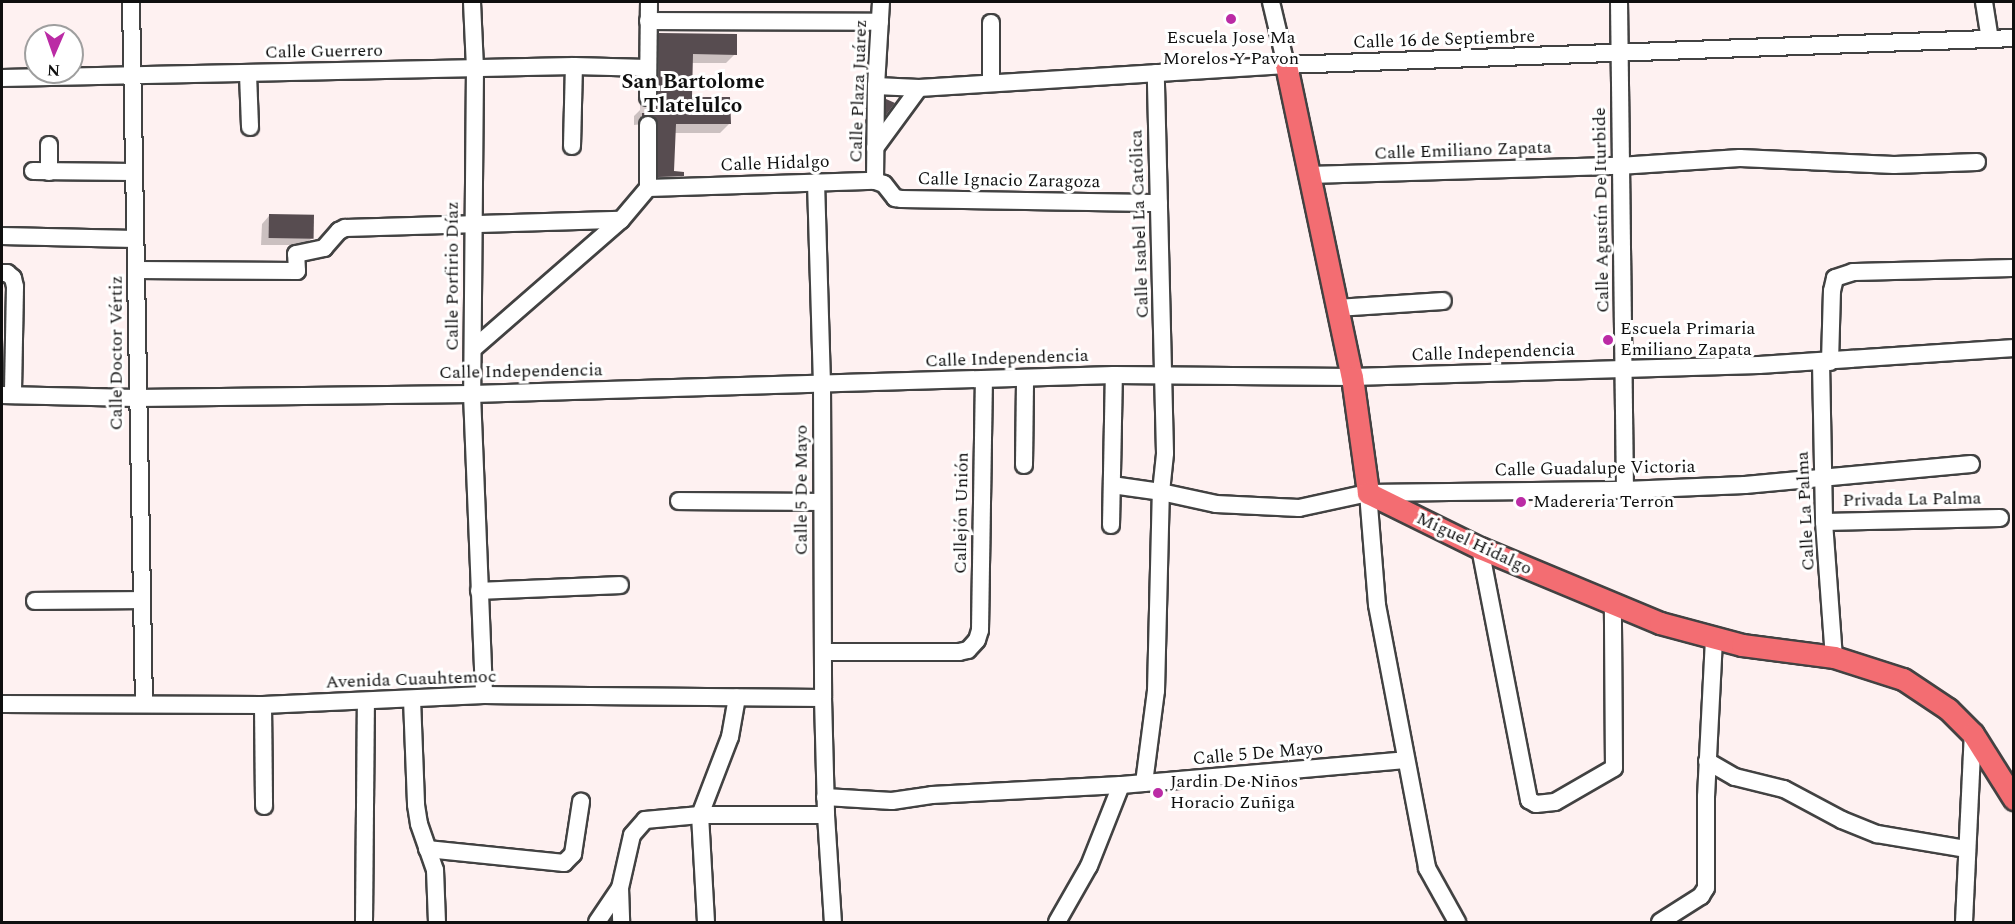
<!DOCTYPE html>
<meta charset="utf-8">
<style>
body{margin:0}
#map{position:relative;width:2015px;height:924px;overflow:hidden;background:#fef1f1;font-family:Spectral,serif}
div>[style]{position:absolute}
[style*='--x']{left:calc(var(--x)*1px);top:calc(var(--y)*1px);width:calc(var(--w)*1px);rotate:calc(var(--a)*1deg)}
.shadow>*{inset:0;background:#0003}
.building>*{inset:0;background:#574c50;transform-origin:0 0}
.minor-tunnel>*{height:16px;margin-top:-8px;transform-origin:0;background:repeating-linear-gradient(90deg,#dacfcf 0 16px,transparent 0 24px)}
.roads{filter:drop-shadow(2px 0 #424242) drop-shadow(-2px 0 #424242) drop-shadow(0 2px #424242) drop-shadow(0 -2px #424242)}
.minor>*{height:16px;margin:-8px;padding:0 8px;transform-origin:8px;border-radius:8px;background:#fff}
.major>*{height:21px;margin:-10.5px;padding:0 10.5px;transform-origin:10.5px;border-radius:10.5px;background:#f36d72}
.dots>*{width:16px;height:16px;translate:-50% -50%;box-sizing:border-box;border:3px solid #fff;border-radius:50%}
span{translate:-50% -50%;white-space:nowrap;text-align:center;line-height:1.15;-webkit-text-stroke:6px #fff;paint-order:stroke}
.poi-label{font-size:18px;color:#0f0f0f}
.left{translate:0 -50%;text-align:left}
.street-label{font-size:18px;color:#0f0f0f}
.quarter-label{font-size:21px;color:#0f0f0f;font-weight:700}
.frame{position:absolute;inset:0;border:3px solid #0f0f0f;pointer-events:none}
.north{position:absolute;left:24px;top:24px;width:60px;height:60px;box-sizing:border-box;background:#fff;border:2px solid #9f9f9f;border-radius:50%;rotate:182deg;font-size:16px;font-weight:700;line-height:24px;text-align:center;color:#0f0f0f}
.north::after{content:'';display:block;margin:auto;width:21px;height:27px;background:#bb2ba5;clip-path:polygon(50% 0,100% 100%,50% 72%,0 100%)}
</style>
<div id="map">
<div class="shadow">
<i style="clip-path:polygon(660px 34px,735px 54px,726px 63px,691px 63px,691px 98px,729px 124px,720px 133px,674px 133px,672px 173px,683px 176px,674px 185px,650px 186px,643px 124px,634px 125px,634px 116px,643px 107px,650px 108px,651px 44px)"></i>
<i style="clip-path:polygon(887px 101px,893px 103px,882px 117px,882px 106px)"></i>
<i style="clip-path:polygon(269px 216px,312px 238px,304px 245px,261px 245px,262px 224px)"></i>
</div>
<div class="building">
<i style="clip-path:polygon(659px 33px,737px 34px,737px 55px,693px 54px,692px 97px,730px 97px,731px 124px,676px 124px,674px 171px,684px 172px,684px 176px,658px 177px,658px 124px,653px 116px,642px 116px,642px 106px,653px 106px,658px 98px)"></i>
<i style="clip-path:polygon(886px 99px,895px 103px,886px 115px)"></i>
<i style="left:269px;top:214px;width:45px;height:24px;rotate:1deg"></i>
</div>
<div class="minor-tunnel">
<i style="--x:648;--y:97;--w:28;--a:90"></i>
</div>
<div class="roads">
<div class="minor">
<i style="--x:131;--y:2;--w:702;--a:88.94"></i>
<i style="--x:472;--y:2;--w:66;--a:87.4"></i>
<i style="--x:475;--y:68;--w:326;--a:90.5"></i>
<i style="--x:472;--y:394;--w:301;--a:87.7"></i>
<i style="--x:1271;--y:2;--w:65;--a:76.6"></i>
<i style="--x:1619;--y:2;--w:488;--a:89.3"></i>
<i style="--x:1984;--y:2;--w:37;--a:81"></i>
<i style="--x:648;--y:21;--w:232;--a:0.2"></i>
<i style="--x:248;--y:74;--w:53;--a:87.8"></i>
<i style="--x:2;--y:78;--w:572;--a:-1.2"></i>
<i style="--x:574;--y:66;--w:74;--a:1.5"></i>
<i style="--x:991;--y:82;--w:59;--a:-90"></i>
<i style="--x:876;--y:86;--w:43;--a:2.7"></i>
<i style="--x:919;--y:88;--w:368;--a:-3.6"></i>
<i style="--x:1286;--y:65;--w:729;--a:-2.12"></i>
<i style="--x:648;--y:97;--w:95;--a:-89.4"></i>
<i style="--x:572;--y:146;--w:80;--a:-88.6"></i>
<i style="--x:875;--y:148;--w:74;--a:-53.7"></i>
<i style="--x:33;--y:171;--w:101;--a:0.6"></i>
<i style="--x:49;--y:172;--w:27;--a:-90"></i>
<i style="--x:1309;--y:175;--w:310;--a:-1.7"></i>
<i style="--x:1619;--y:166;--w:121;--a:-3.8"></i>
<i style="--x:1740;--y:158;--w:154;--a:2.6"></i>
<i style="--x:1894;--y:165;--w:83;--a:-2.1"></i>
<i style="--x:875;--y:181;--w:95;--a:-89.4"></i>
<i style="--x:876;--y:86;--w:84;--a:-86.6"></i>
<i style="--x:816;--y:182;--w:201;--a:88.3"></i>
<i style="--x:822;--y:383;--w:315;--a:89.8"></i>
<i style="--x:823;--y:698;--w:117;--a:88.5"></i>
<i style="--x:826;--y:815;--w:107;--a:86.3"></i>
<i style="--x:648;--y:188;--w:227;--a:-1.8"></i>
<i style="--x:875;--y:181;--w:9;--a:18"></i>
<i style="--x:884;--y:184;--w:18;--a:52"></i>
<i style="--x:895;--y:198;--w:6;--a:9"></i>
<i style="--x:901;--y:199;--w:258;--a:0.9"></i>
<i style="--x:648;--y:188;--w:63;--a:-90"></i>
<i style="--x:2;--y:236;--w:133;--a:1.3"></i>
<i style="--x:137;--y:270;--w:160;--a:0.4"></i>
<i style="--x:297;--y:271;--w:17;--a:-93"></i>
<i style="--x:296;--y:254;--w:29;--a:-12"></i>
<i style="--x:324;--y:248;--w:23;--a:-49"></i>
<i style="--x:339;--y:231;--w:7;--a:-27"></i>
<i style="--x:345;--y:228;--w:276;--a:-1.7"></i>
<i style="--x:2;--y:273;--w:5;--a:0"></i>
<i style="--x:7;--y:273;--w:8;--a:40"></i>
<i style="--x:13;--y:278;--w:9;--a:77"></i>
<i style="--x:15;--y:287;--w:108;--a:91.1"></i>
<i style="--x:1337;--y:308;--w:106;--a:-3.8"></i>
<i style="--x:473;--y:349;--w:196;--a:-41.1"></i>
<i style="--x:621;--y:220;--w:42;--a:-49.8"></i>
<i style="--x:1821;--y:362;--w:160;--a:88.9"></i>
<i style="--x:1824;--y:522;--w:135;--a:85.8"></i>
<i style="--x:1830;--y:362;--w:71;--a:-88.4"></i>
<i style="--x:1832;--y:291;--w:13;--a:-77"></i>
<i style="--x:1835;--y:278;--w:19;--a:-18"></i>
<i style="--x:1853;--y:272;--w:161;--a:-1.4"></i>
<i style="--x:2;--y:395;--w:134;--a:1.3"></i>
<i style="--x:136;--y:398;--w:336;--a:-0.7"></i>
<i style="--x:472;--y:394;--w:642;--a:-1.7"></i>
<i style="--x:1114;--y:375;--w:238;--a:0.5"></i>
<i style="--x:1352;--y:377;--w:407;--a:-1.7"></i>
<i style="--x:1759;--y:365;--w:256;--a:-3.8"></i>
<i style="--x:1024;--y:465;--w:87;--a:-89.3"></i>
<i style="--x:1112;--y:485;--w:49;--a:8.1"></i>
<i style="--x:1161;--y:492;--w:56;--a:12.3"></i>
<i style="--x:1216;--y:504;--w:83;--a:2.8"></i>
<i style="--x:1299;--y:508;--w:71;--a:-12.3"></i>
<i style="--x:1368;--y:493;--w:257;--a:-0.7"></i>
<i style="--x:1625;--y:490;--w:120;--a:-2.4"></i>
<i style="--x:1745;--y:485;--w:227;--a:-5.3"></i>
<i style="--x:1368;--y:493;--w:112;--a:85.4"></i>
<i style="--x:1377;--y:605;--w:268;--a:79.2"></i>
<i style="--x:1427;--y:868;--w:62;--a:60.9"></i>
<i style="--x:679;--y:501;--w:142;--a:0.4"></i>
<i style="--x:1824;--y:522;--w:176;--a:-1.3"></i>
<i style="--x:1111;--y:525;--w:150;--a:-88.9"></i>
<i style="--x:1480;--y:548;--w:257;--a:79"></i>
<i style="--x:1529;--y:800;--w:8;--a:30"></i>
<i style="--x:1536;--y:804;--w:19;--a:-6"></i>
<i style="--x:1555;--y:802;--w:68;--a:-30"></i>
<i style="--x:1614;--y:768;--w:162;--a:-90.4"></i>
<i style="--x:479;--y:591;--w:141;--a:-2.4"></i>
<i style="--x:35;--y:601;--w:106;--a:-0.5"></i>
<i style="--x:823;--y:652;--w:136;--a:0"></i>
<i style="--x:959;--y:652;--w:9;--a:-13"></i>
<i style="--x:968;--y:650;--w:13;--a:-48"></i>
<i style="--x:977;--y:640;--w:10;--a:-73"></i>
<i style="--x:980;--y:630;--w:251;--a:-89.1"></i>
<i style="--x:412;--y:699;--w:106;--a:87.8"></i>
<i style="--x:416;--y:805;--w:19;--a:81"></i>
<i style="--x:419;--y:824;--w:49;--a:70.8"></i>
<i style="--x:435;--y:870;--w:52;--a:87.8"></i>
<i style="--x:2;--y:704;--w:261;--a:0.2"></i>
<i style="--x:263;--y:705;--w:221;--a:-2.6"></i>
<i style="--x:484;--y:695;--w:339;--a:0.5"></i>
<i style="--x:263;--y:705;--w:101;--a:89.4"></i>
<i style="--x:1707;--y:761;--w:32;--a:30"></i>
<i style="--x:1735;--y:777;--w:50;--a:13.8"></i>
<i style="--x:1784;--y:789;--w:66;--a:28.1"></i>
<i style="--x:1842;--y:820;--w:38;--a:22"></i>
<i style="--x:1877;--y:834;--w:91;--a:9.5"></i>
<i style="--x:1144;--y:783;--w:93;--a:-82.6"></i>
<i style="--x:1156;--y:691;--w:199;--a:-88.6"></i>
<i style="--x:1161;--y:492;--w:39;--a:-84"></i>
<i style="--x:1165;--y:453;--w:380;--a:-91.4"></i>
<i style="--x:825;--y:797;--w:67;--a:3.4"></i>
<i style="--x:892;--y:801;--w:40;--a:-8.5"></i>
<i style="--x:932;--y:795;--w:189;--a:-3"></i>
<i style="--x:1121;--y:785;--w:286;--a:-5"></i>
<i style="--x:427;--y:849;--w:138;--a:5.8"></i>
<i style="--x:564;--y:863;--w:13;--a:-45"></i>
<i style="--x:573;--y:854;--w:53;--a:-81.3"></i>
<i style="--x:620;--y:888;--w:34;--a:88"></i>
<i style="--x:364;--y:922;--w:221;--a:-89.5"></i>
<i style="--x:597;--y:922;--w:41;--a:-55.9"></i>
<i style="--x:620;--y:888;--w:54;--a:-77.2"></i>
<i style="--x:632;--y:835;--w:20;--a:-49"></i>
<i style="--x:645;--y:820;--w:55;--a:-5.2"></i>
<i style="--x:700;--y:815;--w:126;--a:0"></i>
<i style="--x:706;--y:922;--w:107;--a:-93.2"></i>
<i style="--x:700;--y:815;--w:84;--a:-69"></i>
<i style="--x:730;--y:737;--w:40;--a:-80"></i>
<i style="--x:1057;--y:922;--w:64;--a:-60.3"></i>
<i style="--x:1089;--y:866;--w:87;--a:-68.4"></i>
<i style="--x:1660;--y:922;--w:49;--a:-32.4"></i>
<i style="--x:1701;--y:896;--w:9;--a:-58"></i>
<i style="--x:1706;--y:888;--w:91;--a:-90"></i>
<i style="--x:1706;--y:797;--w:158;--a:-87.1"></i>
<i style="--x:1964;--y:922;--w:188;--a:-87.3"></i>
</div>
<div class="major">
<i style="--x:1286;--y:65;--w:319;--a:78.1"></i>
<i style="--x:1352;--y:377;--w:117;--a:82.1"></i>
<i style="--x:1368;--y:493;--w:125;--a:26.2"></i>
<i style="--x:1480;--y:548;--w:195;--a:22.6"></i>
<i style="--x:1660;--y:623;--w:85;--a:15"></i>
<i style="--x:1742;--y:645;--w:93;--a:7.4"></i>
<i style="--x:1834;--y:657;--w:72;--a:17.7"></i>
<i style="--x:1903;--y:679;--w:54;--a:33.7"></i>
<i style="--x:1948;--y:709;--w:35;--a:45"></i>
<i style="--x:1973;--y:734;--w:77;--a:57.8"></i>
</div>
</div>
<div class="dots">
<i style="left:1231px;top:19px;background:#bb2ba5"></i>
<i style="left:1608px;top:340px;background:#bb2ba5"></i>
<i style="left:1521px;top:502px;background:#bb2ba5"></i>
<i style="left:1158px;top:793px;background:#bb2ba5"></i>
</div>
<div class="poi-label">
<span style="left:1231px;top:49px">Escuela Jose Ma<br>Morelos Y Pavon</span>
<span class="left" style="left:1620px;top:340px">Escuela Primaria<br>Emiliano Zapata</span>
<span class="left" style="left:1533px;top:502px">Madereria Terron</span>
<span class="left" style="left:1170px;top:793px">Jardin De Niños<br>Horacio Zuñiga</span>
</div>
<div class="street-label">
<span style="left:1444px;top:40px;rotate:-2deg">Calle 16 de Septiembre</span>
<span style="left:324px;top:52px;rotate:-1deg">Calle Guerrero</span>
<span style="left:859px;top:91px;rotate:-88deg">Calle Plaza Juárez</span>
<span style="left:1463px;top:151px;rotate:-2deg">Calle Emiliano Zapata</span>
<span style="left:775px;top:164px;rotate:-2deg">Calle Hidalgo</span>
<span style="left:1009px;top:181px;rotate:1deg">Calle Ignacio Zaragoza</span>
<span style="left:1602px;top:210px;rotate:-91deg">Calle Agustín De Iturbide</span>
<span style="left:1140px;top:224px;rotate:-92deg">Calle Isabel La Católica</span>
<span style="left:453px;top:276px;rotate:-90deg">Calle Porfirio Díaz</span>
<span style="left:117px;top:353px;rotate:-90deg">Calle Doctor Vértiz</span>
<span style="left:1493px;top:353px;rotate:-2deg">Calle Independencia</span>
<span style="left:1007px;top:359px;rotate:-2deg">Calle Independencia</span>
<span style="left:521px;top:372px;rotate:-1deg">Calle Independencia</span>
<span style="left:1595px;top:469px;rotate:-1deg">Calle Guadalupe Victoria</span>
<span style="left:802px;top:490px;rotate:-90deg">Calle 5 De Mayo</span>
<span style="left:1912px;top:500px;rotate:-1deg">Privada La Palma</span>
<span style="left:1806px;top:511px;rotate:-93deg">Calle La Palma</span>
<span style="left:962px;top:513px;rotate:-89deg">Callejón Unión</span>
<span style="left:1474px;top:544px;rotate:25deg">Miguel Hidalgo</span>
<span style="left:411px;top:680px;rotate:-2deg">Avenida Cuauhtemoc</span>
<span style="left:1258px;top:754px;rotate:-5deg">Calle 5 De Mayo</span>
</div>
<div class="quarter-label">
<span style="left:693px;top:94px">San Bartolome<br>Tlatelulco</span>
</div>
<div class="frame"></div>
<div class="north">N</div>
</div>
